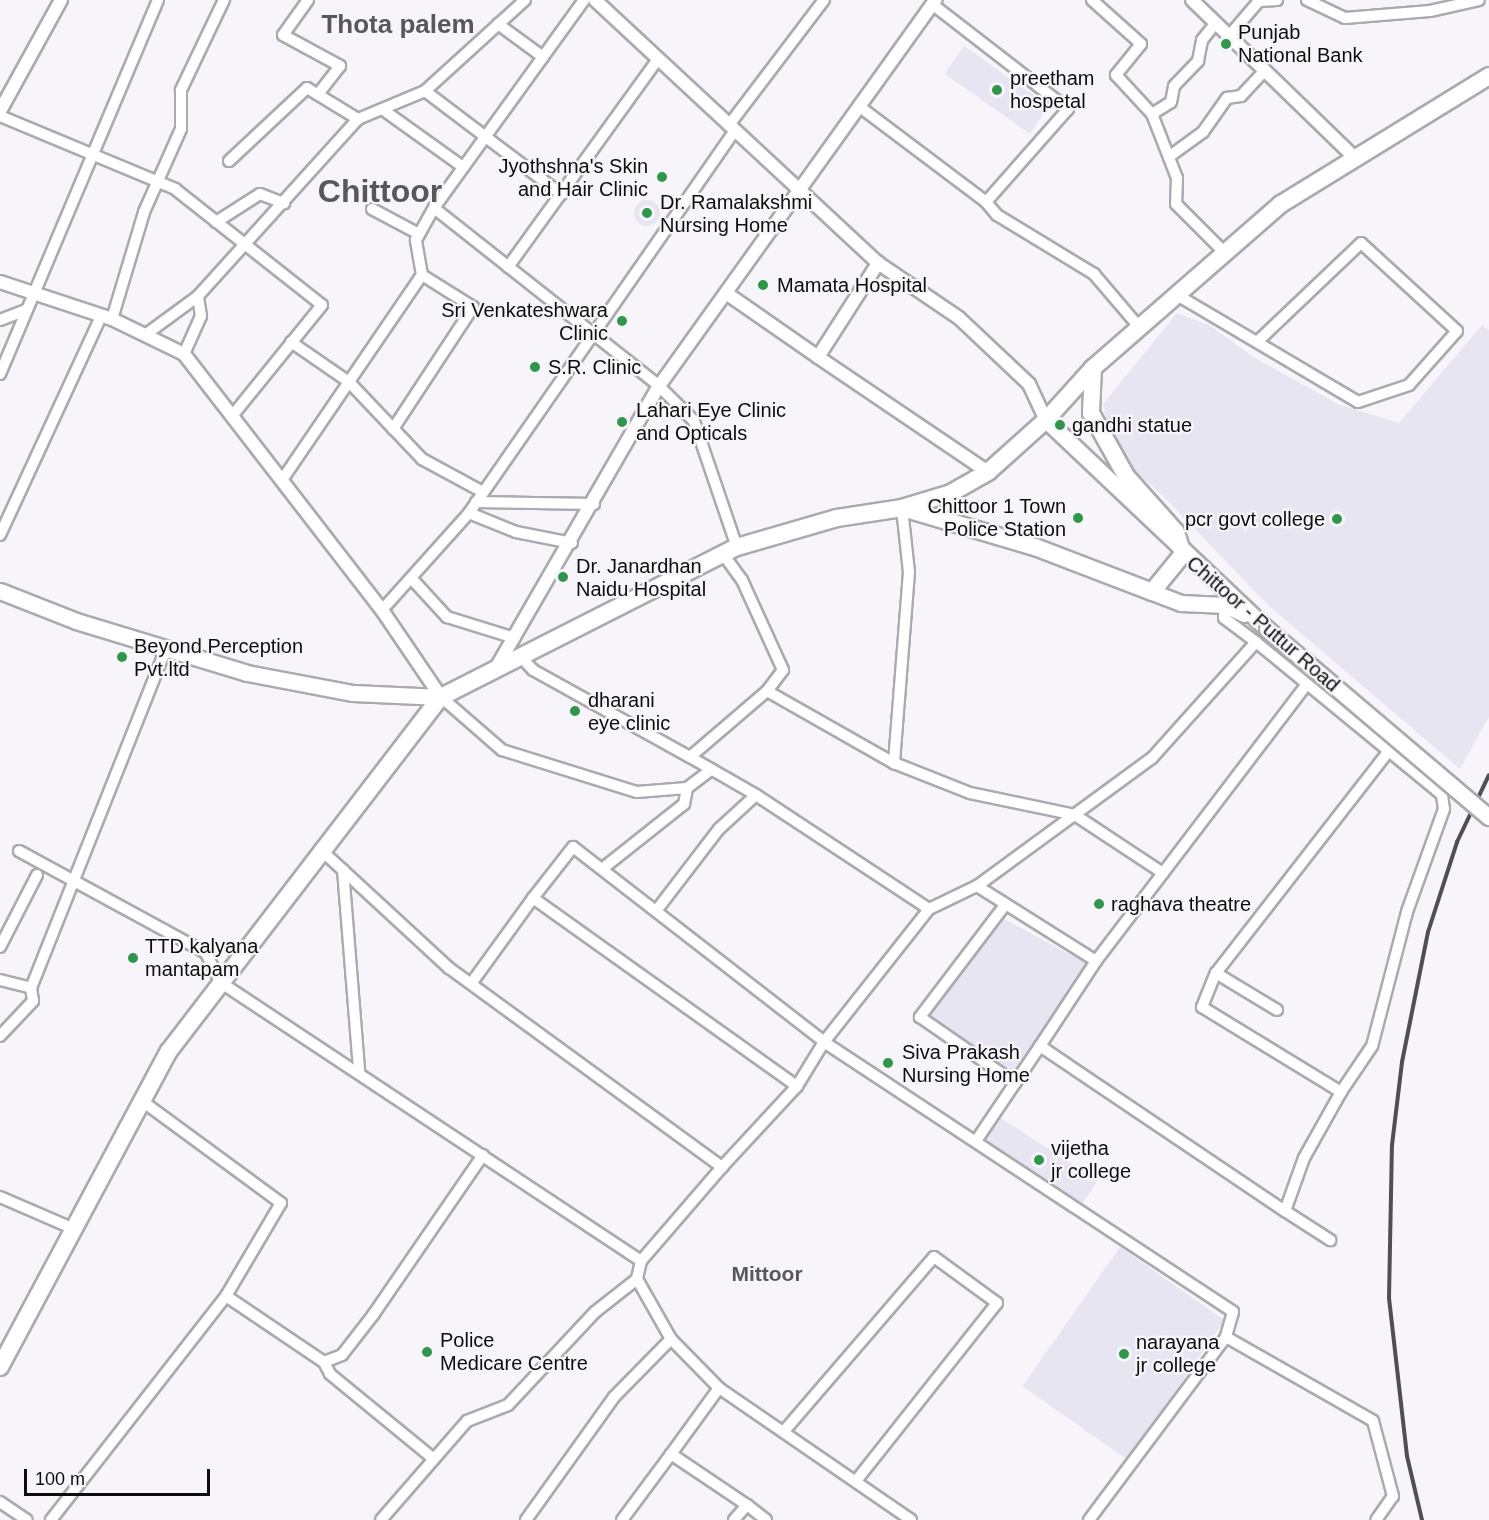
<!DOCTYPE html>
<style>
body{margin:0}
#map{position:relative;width:1489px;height:1520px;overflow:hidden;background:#f7f5fa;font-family:Helvetica,sans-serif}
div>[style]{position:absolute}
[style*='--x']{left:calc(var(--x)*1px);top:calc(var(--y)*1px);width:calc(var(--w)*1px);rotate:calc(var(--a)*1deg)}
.built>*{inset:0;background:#e7e5f1;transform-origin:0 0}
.round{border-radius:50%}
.roads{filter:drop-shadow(2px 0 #abaaaf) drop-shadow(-2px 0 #abaaaf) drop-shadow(0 2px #abaaaf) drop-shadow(0 -2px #abaaaf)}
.minor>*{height:10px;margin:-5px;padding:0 5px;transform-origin:5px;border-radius:5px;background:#fff}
.tertiary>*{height:12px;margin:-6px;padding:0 6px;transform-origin:6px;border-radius:6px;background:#fff}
.primary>*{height:15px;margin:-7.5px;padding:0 7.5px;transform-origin:7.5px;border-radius:7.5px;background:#fff}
.trunk>*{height:16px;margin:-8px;padding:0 8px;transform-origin:8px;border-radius:8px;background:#fff}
.rail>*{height:4px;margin:-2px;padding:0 2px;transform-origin:2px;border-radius:2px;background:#505052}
.bridges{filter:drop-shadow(2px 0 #abaaaf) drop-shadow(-2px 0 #abaaaf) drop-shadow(0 2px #abaaaf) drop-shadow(0 -2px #abaaaf)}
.primary-bridge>*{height:15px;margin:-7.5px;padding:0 7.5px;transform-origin:7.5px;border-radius:7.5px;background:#fff}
.dots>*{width:16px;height:16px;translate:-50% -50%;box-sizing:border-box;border:3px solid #f7f5fa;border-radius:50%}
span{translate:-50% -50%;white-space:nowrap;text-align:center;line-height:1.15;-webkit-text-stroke:4.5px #f7f5fa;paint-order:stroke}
.poi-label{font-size:20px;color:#0e0e0f}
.left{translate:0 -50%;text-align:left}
.right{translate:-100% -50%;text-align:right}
.street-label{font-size:20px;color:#0e0e0f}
.neighbourhood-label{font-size:21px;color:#58575b;font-weight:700}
.district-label{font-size:26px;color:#58575b;font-weight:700}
.town-label{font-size:32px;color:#58575b;font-weight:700}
.scale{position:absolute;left:24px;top:1469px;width:186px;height:27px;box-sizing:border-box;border:3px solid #0e0e0f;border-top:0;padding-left:8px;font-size:18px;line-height:21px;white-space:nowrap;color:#0e0e0f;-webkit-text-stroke:4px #f7f5fa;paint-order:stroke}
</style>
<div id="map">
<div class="built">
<i style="left:964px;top:46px;width:104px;height:34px;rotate:35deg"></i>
<i class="round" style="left:634px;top:200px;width:26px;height:26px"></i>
<i style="clip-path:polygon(1177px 313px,1209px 325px,1255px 358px,1338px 404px,1399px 423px,1482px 325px,1489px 330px,1489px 717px,1460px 769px,1268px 605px,1161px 494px,1114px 454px,1103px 404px)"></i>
<i style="clip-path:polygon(1004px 919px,1088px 964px,1014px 1074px,930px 1015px)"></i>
<i style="left:999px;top:1117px;width:117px;height:28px;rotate:33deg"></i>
<i style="left:1120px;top:1247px;width:128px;height:170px;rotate:35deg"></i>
</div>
<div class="roads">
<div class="minor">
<i style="--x:308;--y:0;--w:43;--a:125.5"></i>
<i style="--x:283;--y:35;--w:65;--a:28.5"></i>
<i style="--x:340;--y:66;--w:36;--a:128"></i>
<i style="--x:584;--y:0;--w:256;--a:125.8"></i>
<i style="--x:434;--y:208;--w:287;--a:38.3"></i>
<i style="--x:659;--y:386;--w:49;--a:45"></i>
<i style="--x:694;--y:421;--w:133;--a:71.2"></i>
<i style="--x:1092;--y:0;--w:66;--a:41.9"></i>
<i style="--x:1141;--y:44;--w:40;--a:129"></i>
<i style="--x:1116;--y:75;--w:53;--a:47.3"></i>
<i style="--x:1152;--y:114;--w:69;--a:68.7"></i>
<i style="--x:1177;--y:178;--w:26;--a:92"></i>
<i style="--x:1176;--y:204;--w:69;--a:45"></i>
<i style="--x:1307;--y:0;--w:42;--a:25.3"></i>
<i style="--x:1345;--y:18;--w:85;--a:-4.7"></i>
<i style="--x:1430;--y:11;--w:50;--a:-12.7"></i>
<i style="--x:932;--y:4;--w:172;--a:37.7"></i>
<i style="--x:1068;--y:109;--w:124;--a:131.4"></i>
<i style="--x:986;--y:202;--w:17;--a:50"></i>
<i style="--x:997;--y:215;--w:114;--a:31.3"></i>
<i style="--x:1094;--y:274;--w:71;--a:49.6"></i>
<i style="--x:498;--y:24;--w:56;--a:36.3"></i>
<i style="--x:1229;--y:36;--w:46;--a:-49.4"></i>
<i style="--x:1259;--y:1;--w:18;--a:-3"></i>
<i style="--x:425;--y:91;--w:171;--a:37.1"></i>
<i style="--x:860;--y:107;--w:158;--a:37"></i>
<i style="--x:382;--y:109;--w:100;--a:35.6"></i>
<i style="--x:1152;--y:114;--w:22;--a:-32"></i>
<i style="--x:1171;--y:102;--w:16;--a:-79"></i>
<i style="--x:1174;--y:86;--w:35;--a:-46"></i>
<i style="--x:1198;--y:61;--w:21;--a:-79"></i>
<i style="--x:1202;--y:40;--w:22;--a:-51"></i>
<i style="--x:0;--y:116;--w:190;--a:22.6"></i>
<i style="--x:175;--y:189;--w:187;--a:38.3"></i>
<i style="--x:322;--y:305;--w:143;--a:129"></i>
<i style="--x:729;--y:125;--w:157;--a:-52.8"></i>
<i style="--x:1170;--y:156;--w:41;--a:-36"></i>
<i style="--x:1203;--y:132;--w:42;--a:-54.8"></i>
<i style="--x:1227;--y:98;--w:14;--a:-8"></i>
<i style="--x:1241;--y:96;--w:35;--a:-47"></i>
<i style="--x:229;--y:161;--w:107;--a:-43.1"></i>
<i style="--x:307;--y:88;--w:60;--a:31.3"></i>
<i style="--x:372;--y:209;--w:53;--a:28"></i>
<i style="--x:216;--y:222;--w:52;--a:-32.5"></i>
<i style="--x:260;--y:194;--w:26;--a:21"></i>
<i style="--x:508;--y:267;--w:256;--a:-54.2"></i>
<i style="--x:1177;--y:295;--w:210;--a:30.6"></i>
<i style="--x:1358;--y:402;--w:54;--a:-18.4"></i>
<i style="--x:1409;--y:385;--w:72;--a:-48.4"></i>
<i style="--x:1457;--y:331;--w:130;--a:-137.5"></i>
<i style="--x:1361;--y:243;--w:142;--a:136.4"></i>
<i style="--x:112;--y:319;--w:112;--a:-73.3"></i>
<i style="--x:144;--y:212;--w:91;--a:-66"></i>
<i style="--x:181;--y:129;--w:39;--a:-90"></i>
<i style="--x:181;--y:90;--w:100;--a:-64.5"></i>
<i style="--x:0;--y:320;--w:28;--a:-21"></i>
<i style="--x:145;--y:335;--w:66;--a:-36.3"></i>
<i style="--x:198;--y:296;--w:239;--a:-47.9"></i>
<i style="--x:358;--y:119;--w:73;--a:-22.7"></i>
<i style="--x:425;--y:91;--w:135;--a:-42.3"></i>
<i style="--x:291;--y:342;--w:70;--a:34.6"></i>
<i style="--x:349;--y:382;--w:106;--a:46.5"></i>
<i style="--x:422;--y:459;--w:69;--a:28.4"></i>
<i style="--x:184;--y:354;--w:42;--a:-65.9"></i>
<i style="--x:201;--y:316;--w:20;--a:-99"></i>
<i style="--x:0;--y:374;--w:406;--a:-67.1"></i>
<i style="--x:393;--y:429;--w:146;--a:-56.7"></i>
<i style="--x:473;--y:307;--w:60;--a:-147.9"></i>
<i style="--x:282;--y:480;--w:248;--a:-55.7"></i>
<i style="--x:422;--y:275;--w:36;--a:-100"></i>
<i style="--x:416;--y:240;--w:37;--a:-61"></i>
<i style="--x:476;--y:502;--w:118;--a:1"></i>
<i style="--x:902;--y:508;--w:64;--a:83.8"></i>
<i style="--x:909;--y:572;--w:192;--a:94.5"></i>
<i style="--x:894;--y:763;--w:82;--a:21.5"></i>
<i style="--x:970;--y:793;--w:107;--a:11.8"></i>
<i style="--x:1075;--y:815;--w:105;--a:33.4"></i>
<i style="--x:1163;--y:873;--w:111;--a:127.3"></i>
<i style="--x:469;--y:513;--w:51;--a:22"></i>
<i style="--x:516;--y:532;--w:57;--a:11.1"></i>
<i style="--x:0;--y:535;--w:241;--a:-65.2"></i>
<i style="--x:723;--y:554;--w:32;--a:54"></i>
<i style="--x:742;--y:580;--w:99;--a:65.5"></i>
<i style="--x:783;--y:670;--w:26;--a:127"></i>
<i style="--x:412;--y:579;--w:52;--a:47.4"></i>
<i style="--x:447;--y:617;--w:71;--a:17.2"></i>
<i style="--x:382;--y:610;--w:130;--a:-48.1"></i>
<i style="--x:469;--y:513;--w:466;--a:-55.2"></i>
<i style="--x:1256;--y:642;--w:241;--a:39.4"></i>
<i style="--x:1442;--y:795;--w:14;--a:82"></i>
<i style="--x:1444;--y:809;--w:109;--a:109.8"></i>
<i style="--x:1407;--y:912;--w:138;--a:104.6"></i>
<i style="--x:1372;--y:1046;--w:55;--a:124"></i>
<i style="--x:520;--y:656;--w:19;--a:47"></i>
<i style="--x:533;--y:670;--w:179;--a:29"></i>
<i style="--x:690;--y:757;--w:101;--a:-40.6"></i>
<i style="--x:767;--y:691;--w:146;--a:29.6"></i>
<i style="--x:441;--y:697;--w:81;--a:41"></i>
<i style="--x:502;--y:750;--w:141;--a:17.3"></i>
<i style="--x:637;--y:792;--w:50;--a:-4.6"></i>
<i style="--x:687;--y:788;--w:31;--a:-37"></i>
<i style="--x:690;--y:757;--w:76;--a:29.9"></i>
<i style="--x:320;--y:849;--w:176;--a:42.7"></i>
<i style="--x:449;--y:968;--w:338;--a:36.1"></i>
<i style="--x:722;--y:1167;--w:124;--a:130.8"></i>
<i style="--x:19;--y:851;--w:213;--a:28.6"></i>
<i style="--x:206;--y:953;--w:32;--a:64"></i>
<i style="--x:220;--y:982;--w:505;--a:33.53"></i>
<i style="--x:641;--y:1261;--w:18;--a:103"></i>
<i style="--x:637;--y:1279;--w:53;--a:141.8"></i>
<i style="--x:595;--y:1312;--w:127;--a:133.1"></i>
<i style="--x:508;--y:1405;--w:44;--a:158.7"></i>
<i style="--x:467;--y:1421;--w:131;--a:131"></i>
<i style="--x:602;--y:869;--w:105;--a:-38.4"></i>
<i style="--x:684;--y:804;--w:16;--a:-79"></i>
<i style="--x:343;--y:870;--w:202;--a:85.4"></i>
<i style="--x:1163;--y:873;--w:236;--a:-52.7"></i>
<i style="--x:977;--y:886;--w:217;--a:-36.2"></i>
<i style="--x:1152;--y:758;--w:156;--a:-48.1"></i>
<i style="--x:1256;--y:642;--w:40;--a:-143"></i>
<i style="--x:1224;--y:618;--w:18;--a:-87"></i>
<i style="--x:533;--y:898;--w:65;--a:-51.9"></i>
<i style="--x:573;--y:847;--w:318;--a:37.8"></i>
<i style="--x:824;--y:1042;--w:52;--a:121.5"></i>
<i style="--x:1005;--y:905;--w:141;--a:127.2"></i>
<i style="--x:920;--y:1017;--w:116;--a:34.8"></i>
<i style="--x:929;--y:909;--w:53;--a:-25.6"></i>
<i style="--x:977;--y:886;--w:141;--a:32.2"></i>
<i style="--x:1096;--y:961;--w:102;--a:123.4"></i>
<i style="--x:656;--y:911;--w:103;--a:-52.5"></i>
<i style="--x:719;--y:829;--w:50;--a:-42.6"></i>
<i style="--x:756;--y:795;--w:207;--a:33.4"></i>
<i style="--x:929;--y:909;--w:169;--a:128.3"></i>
<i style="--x:824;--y:1042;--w:490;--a:33.4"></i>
<i style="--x:1233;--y:1312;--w:26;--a:106"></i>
<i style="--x:1226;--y:1337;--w:169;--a:29.7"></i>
<i style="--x:1373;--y:1421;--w:78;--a:75.1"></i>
<i style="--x:1393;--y:1496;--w:29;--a:125"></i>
<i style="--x:0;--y:947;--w:81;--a:-62.8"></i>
<i style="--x:0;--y:980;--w:32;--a:14"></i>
<i style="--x:31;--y:988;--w:13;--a:81"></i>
<i style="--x:33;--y:1001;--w:48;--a:133.3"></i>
<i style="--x:473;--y:981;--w:102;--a:-54.1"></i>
<i style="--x:533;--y:898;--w:324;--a:35.5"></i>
<i style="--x:797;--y:1086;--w:110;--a:132.8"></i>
<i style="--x:31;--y:988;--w:366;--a:-68.3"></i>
<i style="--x:1277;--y:1010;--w:71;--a:-148.8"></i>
<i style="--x:1216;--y:973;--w:281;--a:-52.1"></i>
<i style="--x:976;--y:1141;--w:115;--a:-56"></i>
<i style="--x:1040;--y:1046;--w:295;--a:34"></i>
<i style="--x:1285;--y:1211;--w:56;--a:-70.3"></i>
<i style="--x:1304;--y:1158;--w:76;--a:-60.7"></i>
<i style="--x:1341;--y:1092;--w:163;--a:-148.6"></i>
<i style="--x:1202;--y:1007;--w:37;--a:-68"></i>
<i style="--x:0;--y:1197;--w:81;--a:23.4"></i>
<i style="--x:1285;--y:1211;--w:54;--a:32.8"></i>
<i style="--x:637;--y:1279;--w:69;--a:60.5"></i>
<i style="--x:226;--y:1296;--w:118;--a:34"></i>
<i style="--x:324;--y:1362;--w:13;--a:63"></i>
<i style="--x:330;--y:1374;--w:134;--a:39.3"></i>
<i style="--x:324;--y:1362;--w:19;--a:-21"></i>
<i style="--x:342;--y:1355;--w:51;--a:-52.2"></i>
<i style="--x:373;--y:1315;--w:194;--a:-55.5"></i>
<i style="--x:719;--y:1388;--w:82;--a:126"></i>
<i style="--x:671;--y:1454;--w:92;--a:33.9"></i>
<i style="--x:747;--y:1505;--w:20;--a:131"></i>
<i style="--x:785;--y:1430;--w:228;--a:-49.3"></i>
<i style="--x:934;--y:1257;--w:78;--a:36.1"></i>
<i style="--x:997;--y:1303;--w:227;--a:128.4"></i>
<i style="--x:0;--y:1502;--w:32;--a:34"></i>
<i style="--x:747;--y:1505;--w:24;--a:38"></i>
<i style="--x:51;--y:1520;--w:284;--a:-52"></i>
<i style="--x:226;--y:1296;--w:108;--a:-59.4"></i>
<i style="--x:281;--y:1203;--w:172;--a:-143.7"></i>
<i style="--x:526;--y:1520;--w:151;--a:-54.4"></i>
<i style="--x:614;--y:1397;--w:81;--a:-45.5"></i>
<i style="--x:671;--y:1339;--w:69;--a:45.6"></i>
<i style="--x:719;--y:1388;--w:233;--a:34.5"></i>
<i style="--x:622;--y:1520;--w:82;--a:-53.4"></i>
<i style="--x:1089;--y:1520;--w:229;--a:-53.2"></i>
</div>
<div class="tertiary">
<i style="--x:595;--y:0;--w:386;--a:42.9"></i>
<i style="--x:878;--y:263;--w:98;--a:34.2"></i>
<i style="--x:959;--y:318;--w:96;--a:43.3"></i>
<i style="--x:1029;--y:384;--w:40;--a:65"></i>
<i style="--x:1192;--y:0;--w:227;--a:44.1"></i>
<i style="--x:0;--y:111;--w:127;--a:-61.2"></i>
<i style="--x:0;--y:282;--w:118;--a:18.3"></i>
<i style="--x:112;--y:319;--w:80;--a:25.9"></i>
<i style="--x:184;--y:354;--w:324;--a:52.3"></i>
<i style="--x:382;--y:610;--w:105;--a:55.9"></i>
<i style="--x:726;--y:293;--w:112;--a:34.8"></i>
<i style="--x:818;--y:357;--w:112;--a:-57.4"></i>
<i style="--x:818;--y:357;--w:205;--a:34.1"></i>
<i style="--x:496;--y:668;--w:326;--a:-60"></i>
<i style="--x:659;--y:386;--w:475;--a:-54.4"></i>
</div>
<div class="primary">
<i style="--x:1046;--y:420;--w:304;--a:43.4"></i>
<i style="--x:0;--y:591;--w:82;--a:21.5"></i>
<i style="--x:76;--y:621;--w:179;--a:16.9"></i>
<i style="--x:247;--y:673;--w:108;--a:10.7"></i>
<i style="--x:353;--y:693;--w:88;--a:2.6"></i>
<i style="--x:1152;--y:592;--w:31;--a:21"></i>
<i style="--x:1181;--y:603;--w:44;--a:2.6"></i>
<i style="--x:1225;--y:605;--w:21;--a:25"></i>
</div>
<div class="trunk">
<i style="--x:903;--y:508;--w:138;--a:16.5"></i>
<i style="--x:1035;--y:547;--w:125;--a:21"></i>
<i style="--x:1152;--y:592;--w:49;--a:-50.8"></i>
<i style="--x:1183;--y:554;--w:23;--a:-108"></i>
<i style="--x:1176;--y:532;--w:75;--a:-131.8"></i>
<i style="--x:1126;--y:476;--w:72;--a:-119.1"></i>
<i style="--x:1091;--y:413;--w:45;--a:-87.5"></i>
<i style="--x:0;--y:1367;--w:358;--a:-61.9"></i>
<i style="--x:169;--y:1051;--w:446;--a:-52.5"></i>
<i style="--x:441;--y:697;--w:332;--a:-26.9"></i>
<i style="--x:737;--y:547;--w:104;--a:-16.2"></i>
<i style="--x:837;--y:518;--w:66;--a:-8.7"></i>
<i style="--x:902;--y:508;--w:51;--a:-17"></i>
<i style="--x:951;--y:493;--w:43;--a:-29.6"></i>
<i style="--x:988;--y:472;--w:78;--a:-41.9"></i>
<i style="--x:1046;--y:420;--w:70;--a:-47.9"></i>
<i style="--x:1093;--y:368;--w:249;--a:-41.1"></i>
<i style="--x:1281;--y:204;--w:244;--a:-31.6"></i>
</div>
</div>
<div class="rail">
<i style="--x:1422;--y:1520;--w:66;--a:-103.2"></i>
<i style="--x:1407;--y:1456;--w:159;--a:-96.5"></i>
<i style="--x:1389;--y:1298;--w:153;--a:-88.9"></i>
<i style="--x:1392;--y:1145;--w:84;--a:-83.1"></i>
<i style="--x:1402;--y:1062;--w:133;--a:-78.7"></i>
<i style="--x:1428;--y:932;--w:95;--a:-72.1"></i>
<i style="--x:1457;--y:842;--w:74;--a:-64.5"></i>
</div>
<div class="bridges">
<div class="primary-bridge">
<i style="--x:1267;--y:629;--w:291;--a:40.3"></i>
</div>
</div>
<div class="dots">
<i style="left:1226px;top:44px;background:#2f964c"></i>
<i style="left:997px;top:90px;background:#2f964c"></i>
<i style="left:662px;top:177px;background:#2f964c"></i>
<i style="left:647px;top:213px;background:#2f964c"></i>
<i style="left:763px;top:285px;background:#2f964c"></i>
<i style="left:622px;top:321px;background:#2f964c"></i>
<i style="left:535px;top:367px;background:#2f964c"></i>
<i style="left:622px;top:422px;background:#2f964c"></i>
<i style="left:1060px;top:425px;background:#2f964c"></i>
<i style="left:1078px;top:518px;background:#2f964c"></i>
<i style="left:1337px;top:519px;background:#2f964c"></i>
<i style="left:563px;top:577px;background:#2f964c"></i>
<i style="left:122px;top:657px;background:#2f964c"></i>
<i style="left:575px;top:711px;background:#2f964c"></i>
<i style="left:1099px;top:904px;background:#2f964c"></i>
<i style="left:133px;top:958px;background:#2f964c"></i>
<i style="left:888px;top:1063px;background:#2f964c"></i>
<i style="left:1039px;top:1160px;background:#2f964c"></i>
<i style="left:427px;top:1352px;background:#2f964c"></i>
<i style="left:1124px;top:1354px;background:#2f964c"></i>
</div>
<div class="poi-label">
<span class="left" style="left:1238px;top:44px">Punjab<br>National Bank</span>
<span class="left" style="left:1010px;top:90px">preetham<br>hospetal</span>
<span class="right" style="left:648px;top:178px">Jyothshna's Skin<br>and Hair Clinic</span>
<span class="left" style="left:660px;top:214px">Dr. Ramalakshmi<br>Nursing Home</span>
<span class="left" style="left:777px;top:285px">Mamata Hospital</span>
<span class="right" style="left:608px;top:322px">Sri Venkateshwara<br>Clinic</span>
<span class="left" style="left:548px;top:367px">S.R. Clinic</span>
<span class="left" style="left:636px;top:422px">Lahari Eye Clinic<br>and Opticals</span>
<span class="left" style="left:1072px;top:425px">gandhi statue</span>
<span class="right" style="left:1066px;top:518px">Chittoor 1 Town<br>Police Station</span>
<span class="right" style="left:1325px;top:519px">pcr govt college</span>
<span class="left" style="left:576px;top:578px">Dr. Janardhan<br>Naidu Hospital</span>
<span class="left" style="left:134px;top:658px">Beyond Perception<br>Pvt.ltd</span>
<span class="left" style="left:588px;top:712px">dharani<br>eye clinic</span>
<span class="left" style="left:1111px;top:904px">raghava theatre</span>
<span class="left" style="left:145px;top:958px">TTD kalyana<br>mantapam</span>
<span class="left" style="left:902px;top:1064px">Siva Prakash<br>Nursing Home</span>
<span class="left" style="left:1051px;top:1160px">vijetha<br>jr college</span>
<span class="left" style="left:440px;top:1352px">Police<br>Medicare Centre</span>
<span class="left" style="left:1136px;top:1354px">narayana<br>jr college</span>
</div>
<div class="street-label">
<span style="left:1263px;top:624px;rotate:41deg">Chittoor - Puttur Road</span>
</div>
<div class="neighbourhood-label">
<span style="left:767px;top:1274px">Mittoor</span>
</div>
<div class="district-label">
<span style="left:398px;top:25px">Thota palem</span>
</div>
<div class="town-label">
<span style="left:380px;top:191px">Chittoor</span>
</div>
<div class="scale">100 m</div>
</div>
